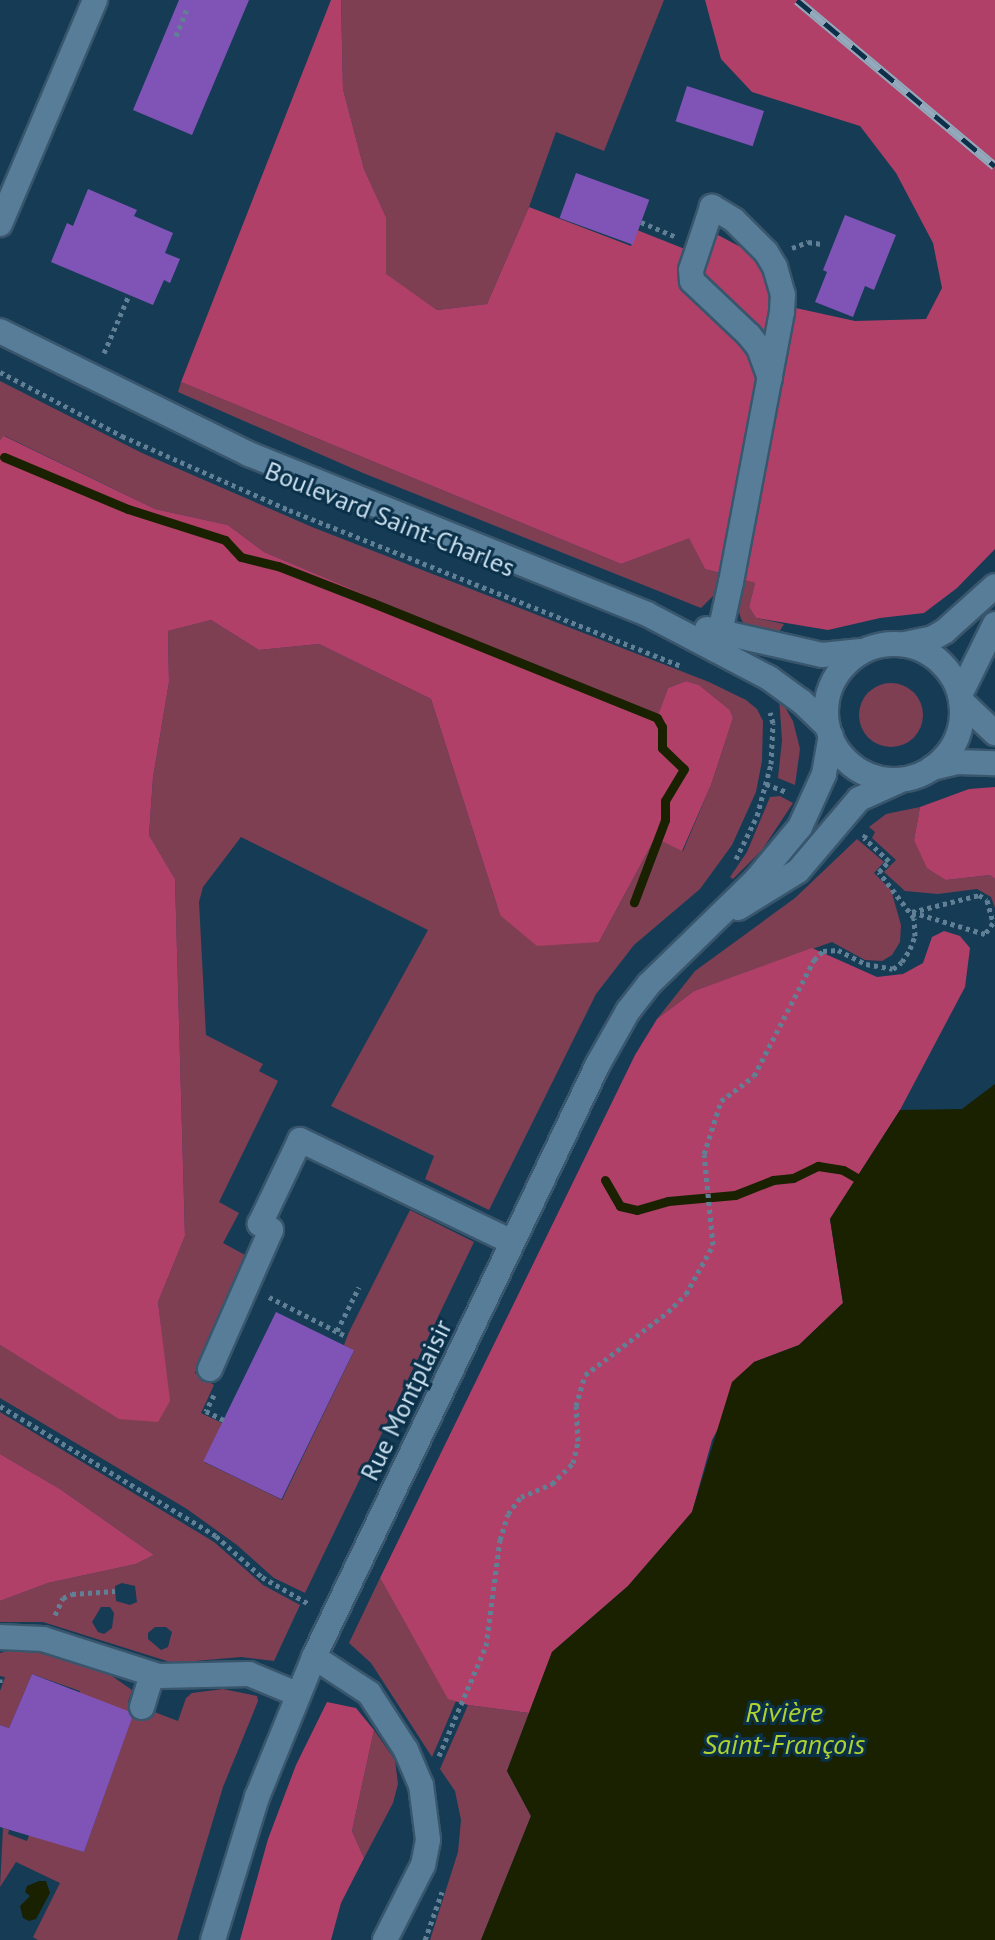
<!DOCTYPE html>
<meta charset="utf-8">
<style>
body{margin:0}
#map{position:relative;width:995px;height:1940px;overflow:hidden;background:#163b54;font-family:"PT Sans",sans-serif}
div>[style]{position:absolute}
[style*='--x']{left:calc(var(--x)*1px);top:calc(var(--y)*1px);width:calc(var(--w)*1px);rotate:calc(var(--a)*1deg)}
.green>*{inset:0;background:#7f3f53}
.round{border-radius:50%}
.forest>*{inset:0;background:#b04068}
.water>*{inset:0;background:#192100}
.stream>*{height:9px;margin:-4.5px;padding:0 4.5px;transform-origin:4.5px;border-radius:4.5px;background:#192100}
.building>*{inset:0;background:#7f54b6;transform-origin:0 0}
.path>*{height:5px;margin-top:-2.5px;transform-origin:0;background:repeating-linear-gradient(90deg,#628095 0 4px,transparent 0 8px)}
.roads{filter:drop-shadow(2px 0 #39566c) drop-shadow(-2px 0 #39566c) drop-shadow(0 2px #39566c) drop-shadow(0 -2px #39566c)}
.minor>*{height:24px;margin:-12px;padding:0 12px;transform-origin:12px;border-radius:12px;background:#577d99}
.minor>.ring{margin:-12px;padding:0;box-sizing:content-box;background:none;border:24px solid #577d99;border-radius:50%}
.rail>*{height:9px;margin-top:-4.5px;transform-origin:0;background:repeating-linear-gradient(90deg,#0a3149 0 18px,#91abbd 0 36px);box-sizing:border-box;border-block:2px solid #91abbd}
span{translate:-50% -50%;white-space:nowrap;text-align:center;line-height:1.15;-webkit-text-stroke:6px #0a3149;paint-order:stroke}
.street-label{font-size:26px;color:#cadfee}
.water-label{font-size:28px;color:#afd230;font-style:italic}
</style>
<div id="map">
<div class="green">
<i style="clip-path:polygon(341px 0,664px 0,604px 151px,556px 132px,529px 207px,487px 304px,437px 310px,386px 275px,386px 217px,364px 169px,343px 89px)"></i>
<i style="clip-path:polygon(0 381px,142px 453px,312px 527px,709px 682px,746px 700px,757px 709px,763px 721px,762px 761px,756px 792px,732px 845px,700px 889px,634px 945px,596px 994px,489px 1210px,425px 1179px,434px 1156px,331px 1106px,428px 930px,241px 837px,203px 887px,199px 902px,206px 1035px,263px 1064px,259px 1071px,278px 1081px,219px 1202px,239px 1213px,223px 1243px,245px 1255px,195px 1373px,214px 1385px,201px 1413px,222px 1423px,204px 1462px,282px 1500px,354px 1351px,344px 1345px,349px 1332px,410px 1210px,474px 1242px,305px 1593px,274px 1578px,237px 1545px,187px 1509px,0 1398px,0 1345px,120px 1419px,169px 1401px,158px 1302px,185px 1236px,175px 879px,149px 835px,153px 778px,169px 682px,168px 631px,211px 620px,259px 650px,319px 644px,431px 699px,500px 915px,599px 942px,655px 838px,683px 851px,711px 785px,733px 718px,730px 710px,699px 685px,686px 681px,668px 688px,657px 719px,264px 552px,228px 525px,155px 509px,5px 436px,0 440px)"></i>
<i style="clip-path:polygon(181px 382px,621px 564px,689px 537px,705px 569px,726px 575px,720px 589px,701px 608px,363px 473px,178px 392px)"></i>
<i style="clip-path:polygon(741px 579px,755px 583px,749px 607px,756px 618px,784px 624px,778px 634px,744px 624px,741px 619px,737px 605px)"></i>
<i class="round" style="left:859px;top:683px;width:64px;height:64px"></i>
<i style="clip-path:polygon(779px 697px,793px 721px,800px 749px,795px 785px,778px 778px,782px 740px)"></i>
<i style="clip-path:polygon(780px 796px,793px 803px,762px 850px,733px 879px,730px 877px,747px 852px,770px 797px)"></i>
<i style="clip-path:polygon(920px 807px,914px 840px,946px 880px,990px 875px,995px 879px,995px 908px,991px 897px,977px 889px,938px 894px,905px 891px,884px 872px,896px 860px,872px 838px,875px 832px,869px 827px,886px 814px)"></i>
<i style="clip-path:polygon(857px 839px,884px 862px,874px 873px,891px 890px,901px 925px,900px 942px,892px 955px,882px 961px,865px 960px,832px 942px,694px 991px,657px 1019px,695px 971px,795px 898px)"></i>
<i style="clip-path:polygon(evenodd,0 1412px,214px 1542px,263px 1585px,300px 1605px,274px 1661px,241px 1657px,173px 1663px,43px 1622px,0 1622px,0 1601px,48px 1583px,136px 1564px,154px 1555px,60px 1489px,0 1454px,0 1412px,122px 1583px,135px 1586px,137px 1602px,130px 1605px,116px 1601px,115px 1586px,122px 1583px,0 1412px,101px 1607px,110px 1607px,114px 1613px,112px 1628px,104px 1634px,98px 1632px,92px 1622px,101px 1607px,0 1412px,155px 1627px,166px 1627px,172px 1632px,168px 1647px,161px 1650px,148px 1639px,148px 1633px,155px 1627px)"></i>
<i style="clip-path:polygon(380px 1578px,448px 1698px,456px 1701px,432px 1757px,371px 1663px,349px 1643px)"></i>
<i style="clip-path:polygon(11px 1650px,39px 1653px,109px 1674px,132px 1690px,128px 1702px,178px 1721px,186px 1698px,192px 1693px,223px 1689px,257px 1696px,258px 1701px,223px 1787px,177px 1940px,38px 1940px,33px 1937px,60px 1883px,16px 1862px,0 1887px,3px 1828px,9px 1830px,8px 1834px,27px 1841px,30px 1833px,84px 1852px,133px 1714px,78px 1698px,80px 1691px,32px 1674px,9px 1728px,0 1725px,0 1691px,5px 1677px,0 1676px,0 1653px)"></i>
<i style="clip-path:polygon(468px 1705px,529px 1713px,507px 1771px,531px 1816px,481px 1940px,430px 1940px,458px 1852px,461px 1820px,455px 1791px,440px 1769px)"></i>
<i style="clip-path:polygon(374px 1730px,395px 1760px,398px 1784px,393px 1803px,364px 1858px,352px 1831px)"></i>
</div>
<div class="forest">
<i style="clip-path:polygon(331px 0,341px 0,343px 89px,364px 169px,386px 217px,386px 274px,437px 310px,487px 304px,529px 207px,631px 246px,637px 230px,705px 257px,716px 234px,754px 254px,776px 282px,773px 303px,855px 321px,926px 319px,942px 288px,933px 243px,896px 173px,860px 126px,752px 92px,721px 59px,705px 0,995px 0,995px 549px,957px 588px,924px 613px,880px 618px,828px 630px,756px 618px,749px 607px,755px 583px,705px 569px,689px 538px,621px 564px,181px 382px)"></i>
<i style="clip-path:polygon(4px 436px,155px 509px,228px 525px,264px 552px,657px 718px,668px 688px,686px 681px,699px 685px,730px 710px,733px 718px,711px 785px,682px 851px,655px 838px,599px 942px,537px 946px,500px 915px,431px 699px,319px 644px,259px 650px,211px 620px,168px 631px,169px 682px,153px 778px,149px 835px,175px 879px,185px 1236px,158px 1302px,170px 1401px,158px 1422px,119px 1419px,0 1345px,0 440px)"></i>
<i style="clip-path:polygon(995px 787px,995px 879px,990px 875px,946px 880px,927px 868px,914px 840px,920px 807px,969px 789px)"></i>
<i style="clip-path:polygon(944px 931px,960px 936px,970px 948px,965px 987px,900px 1110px,830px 1219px,843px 1303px,799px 1345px,754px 1362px,712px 1440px,692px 1512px,628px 1586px,552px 1652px,529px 1713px,468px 1705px,448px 1699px,380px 1578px,635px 1055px,657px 1019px,694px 991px,812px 948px,877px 977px,903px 974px,923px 963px,932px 937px)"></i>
<i style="clip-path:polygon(0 1454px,60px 1489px,154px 1555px,136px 1564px,48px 1583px,0 1601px)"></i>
<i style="clip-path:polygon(327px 1702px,356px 1708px,374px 1730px,352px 1831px,364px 1858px,341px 1903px,331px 1940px,240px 1940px,268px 1839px,296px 1765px)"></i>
</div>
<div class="water">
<i style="clip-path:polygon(995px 1084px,995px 1940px,481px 1940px,531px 1816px,507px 1771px,552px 1652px,628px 1586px,692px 1512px,732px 1382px,754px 1362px,799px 1345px,843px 1303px,830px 1219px,900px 1110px,962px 1109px)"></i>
<i style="clip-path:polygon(39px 1881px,46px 1881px,50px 1893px,36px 1919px,29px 1921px,23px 1918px,20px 1906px,30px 1896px,25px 1892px,27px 1886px)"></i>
</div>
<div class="stream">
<i style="--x:4;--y:457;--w:134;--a:22.8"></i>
<i style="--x:128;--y:509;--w:102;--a:17.7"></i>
<i style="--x:225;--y:540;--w:23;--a:47"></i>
<i style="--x:241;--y:557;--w:38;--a:14"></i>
<i style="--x:278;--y:566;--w:102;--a:21.3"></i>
<i style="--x:373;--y:603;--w:306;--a:22"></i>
<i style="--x:657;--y:718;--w:10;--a:61"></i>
<i style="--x:662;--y:727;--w:21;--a:90"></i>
<i style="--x:662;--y:748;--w:30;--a:44"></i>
<i style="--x:684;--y:769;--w:37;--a:121"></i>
<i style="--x:665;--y:801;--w:19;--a:90"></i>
<i style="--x:665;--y:820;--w:88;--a:110.7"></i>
<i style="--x:605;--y:1180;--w:30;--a:60"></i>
<i style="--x:620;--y:1206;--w:17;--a:13"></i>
<i style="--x:637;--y:1210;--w:32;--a:-16"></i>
<i style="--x:668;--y:1201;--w:67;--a:-5.1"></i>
<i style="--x:735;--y:1195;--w:41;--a:-21.5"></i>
<i style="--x:773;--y:1180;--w:20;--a:-6"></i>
<i style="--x:793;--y:1178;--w:28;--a:-26"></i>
<i style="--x:818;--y:1166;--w:25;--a:9"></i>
<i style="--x:843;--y:1170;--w:16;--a:30"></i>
</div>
<div class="building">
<i style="clip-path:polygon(179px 0,249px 0,192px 135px,133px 110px)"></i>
<i style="left:687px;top:86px;width:81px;height:37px;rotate:18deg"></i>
<i style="left:576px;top:173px;width:78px;height:48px;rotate:20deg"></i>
<i style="clip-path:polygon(88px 189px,137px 210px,134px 216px,173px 233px,165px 253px,180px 259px,170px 283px,164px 280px,153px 305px,51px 262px,67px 223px,73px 226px)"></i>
<i style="clip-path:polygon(845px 215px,896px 235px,874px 290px,865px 286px,853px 317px,815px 302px,827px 272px,823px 270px)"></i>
<i style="left:276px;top:1312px;width:87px;height:166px;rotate:26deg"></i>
<i style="clip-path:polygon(32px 1674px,128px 1711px,132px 1718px,84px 1852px,0 1827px,0 1725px,9px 1728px)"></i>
</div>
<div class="path">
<i style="--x:176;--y:36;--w:29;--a:-68"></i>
<i style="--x:641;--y:222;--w:39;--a:23"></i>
<i style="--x:792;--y:248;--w:17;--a:-21"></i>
<i style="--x:808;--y:242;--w:14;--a:8"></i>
<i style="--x:104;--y:353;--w:63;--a:-66.7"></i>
<i style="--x:0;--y:372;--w:138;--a:27.7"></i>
<i style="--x:122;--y:436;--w:183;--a:23.9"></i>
<i style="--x:289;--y:510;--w:423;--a:21.7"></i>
<i style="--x:766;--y:784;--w:22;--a:21"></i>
<i style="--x:736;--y:859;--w:48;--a:-64"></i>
<i style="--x:757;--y:816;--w:54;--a:-74.9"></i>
<i style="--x:771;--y:764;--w:41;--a:-87.2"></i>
<i style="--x:773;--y:723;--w:11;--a:-105"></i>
<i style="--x:979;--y:895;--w:9;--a:32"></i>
<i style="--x:987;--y:900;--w:24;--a:75"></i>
<i style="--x:993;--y:923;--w:14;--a:126"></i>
<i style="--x:985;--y:934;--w:76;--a:-163.2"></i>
<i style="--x:912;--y:912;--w:69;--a:-14.2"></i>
<i style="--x:269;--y:1297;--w:86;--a:26.9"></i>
<i style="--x:337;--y:1331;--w:49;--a:-63.4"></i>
<i style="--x:214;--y:1395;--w:18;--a:117"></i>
<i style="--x:206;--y:1411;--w:20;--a:27"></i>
<i style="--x:0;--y:1406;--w:252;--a:31"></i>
<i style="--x:216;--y:1536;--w:62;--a:41.7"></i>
<i style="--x:262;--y:1577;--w:54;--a:29.9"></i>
<i style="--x:55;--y:1615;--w:19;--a:-65"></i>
<i style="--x:63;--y:1598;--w:10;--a:-24"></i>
<i style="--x:72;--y:1594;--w:43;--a:-4"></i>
<i style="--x:0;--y:1679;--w:4;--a:90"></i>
<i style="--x:439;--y:1756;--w:120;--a:-66.9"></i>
<i style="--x:486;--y:1646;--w:107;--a:-82.5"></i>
<i style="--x:500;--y:1540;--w:27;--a:-73"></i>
<i style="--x:508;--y:1514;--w:21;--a:-53"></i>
<i style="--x:521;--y:1497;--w:34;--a:-23"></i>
<i style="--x:552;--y:1484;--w:30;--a:-45"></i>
<i style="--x:573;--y:1463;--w:23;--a:-77"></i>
<i style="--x:578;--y:1441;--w:35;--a:-93"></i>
<i style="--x:576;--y:1406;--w:32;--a:-74"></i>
<i style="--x:585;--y:1375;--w:104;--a:-37.2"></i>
<i style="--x:668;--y:1312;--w:25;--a:-45"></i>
<i style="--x:686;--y:1294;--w:56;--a:-61.1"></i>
<i style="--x:713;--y:1245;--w:91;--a:-95.6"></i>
<i style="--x:704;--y:1154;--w:56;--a:-72.2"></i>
<i style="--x:721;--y:1101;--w:41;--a:-37.1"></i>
<i style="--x:754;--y:1076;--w:131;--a:-62.7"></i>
<i style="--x:814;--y:960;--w:13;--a:-45"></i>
<i style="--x:823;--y:951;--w:15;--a:-4"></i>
<i style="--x:838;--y:950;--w:31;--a:27"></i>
<i style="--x:866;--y:964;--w:27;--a:10"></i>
<i style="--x:893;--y:969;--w:11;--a:-38"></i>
<i style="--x:902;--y:962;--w:15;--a:-58"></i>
<i style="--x:910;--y:949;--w:14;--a:-69"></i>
<i style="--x:915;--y:936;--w:18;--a:-93"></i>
<i style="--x:914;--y:918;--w:58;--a:-127.3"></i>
<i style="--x:879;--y:872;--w:15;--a:-48"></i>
<i style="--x:889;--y:861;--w:34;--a:-137"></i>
<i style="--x:864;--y:838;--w:4;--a:-63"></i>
<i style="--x:425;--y:1940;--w:51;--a:-70.5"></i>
</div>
<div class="roads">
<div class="minor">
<i style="--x:0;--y:224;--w:243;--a:-67"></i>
<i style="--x:0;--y:331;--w:278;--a:26.3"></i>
<i style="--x:249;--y:454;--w:429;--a:21.9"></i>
<i style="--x:647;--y:614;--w:138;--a:27.7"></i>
<i style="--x:769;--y:678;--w:39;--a:36"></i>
<i style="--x:801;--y:701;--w:37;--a:44"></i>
<i style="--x:707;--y:629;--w:118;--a:12.7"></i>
<i style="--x:822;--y:655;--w:39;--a:-6"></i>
<i style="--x:905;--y:644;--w:29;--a:-12"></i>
<i style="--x:933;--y:638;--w:14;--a:-30"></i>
<i style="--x:945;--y:631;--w:67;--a:-42"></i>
<i class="ring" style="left:826px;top:644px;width:112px;height:112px"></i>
<i style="--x:716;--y:650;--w:70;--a:-77.6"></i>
<i style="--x:731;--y:582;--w:275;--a:-79.3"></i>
<i style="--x:782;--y:312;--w:17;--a:-87"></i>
<i style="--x:783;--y:295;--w:29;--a:-106"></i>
<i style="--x:775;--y:267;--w:17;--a:-121"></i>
<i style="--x:766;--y:252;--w:45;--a:-135"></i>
<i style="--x:734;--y:220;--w:26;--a:-149"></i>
<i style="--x:712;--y:207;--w:66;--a:108.4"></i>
<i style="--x:691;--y:270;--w:11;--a:85"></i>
<i style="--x:692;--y:281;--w:79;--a:43.5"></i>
<i style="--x:749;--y:335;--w:16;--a:52"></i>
<i style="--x:759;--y:348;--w:32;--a:70"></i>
<i style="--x:960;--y:695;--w:79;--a:-63.8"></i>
<i style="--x:961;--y:701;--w:47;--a:43.3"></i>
<i style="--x:932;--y:768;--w:26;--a:-13"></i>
<i style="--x:957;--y:762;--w:38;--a:2"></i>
<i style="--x:738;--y:908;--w:70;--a:-31.7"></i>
<i style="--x:798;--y:871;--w:94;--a:-49.7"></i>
<i style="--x:859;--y:799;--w:42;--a:-24.1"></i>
<i style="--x:210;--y:1369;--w:152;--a:-66.3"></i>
<i style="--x:271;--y:1230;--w:13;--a:-151"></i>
<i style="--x:260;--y:1224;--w:93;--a:-64.5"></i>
<i style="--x:300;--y:1140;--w:235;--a:25.7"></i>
<i style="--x:0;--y:1637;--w:43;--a:2.7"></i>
<i style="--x:43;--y:1639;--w:122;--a:17.7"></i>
<i style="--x:159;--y:1676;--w:90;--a:-1.3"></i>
<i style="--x:249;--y:1674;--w:52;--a:22.6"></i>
<i style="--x:314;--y:1657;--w:66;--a:33.2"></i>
<i style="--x:369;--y:1693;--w:68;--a:57"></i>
<i style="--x:406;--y:1750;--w:38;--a:67"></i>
<i style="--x:421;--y:1785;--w:55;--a:82.7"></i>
<i style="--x:428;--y:1840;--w:25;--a:101"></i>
<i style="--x:423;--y:1865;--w:84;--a:116.9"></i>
<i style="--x:142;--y:1707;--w:34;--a:-73"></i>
<i style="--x:213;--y:1940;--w:150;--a:-72.9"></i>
<i style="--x:257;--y:1797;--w:151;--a:-67.8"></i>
<i style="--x:314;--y:1657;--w:657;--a:-64.41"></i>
<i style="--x:598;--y:1064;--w:61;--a:-60.5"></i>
<i style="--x:628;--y:1011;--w:34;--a:-52"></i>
<i style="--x:649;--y:984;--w:149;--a:-44.2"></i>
<i style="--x:756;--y:880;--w:69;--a:-50.3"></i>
<i style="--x:800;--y:827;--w:58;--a:-65.6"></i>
<i style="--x:824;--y:774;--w:39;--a:-80"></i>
</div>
</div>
<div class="rail">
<i style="--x:797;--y:0;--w:258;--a:40"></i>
</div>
<div class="street-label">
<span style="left:390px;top:519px;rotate:22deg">Boulevard Saint-Charles</span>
<span style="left:406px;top:1400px;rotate:-64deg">Rue Montplaisir</span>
</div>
<div class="water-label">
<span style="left:784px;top:1728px">Rivière<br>Saint-François</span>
</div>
</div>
